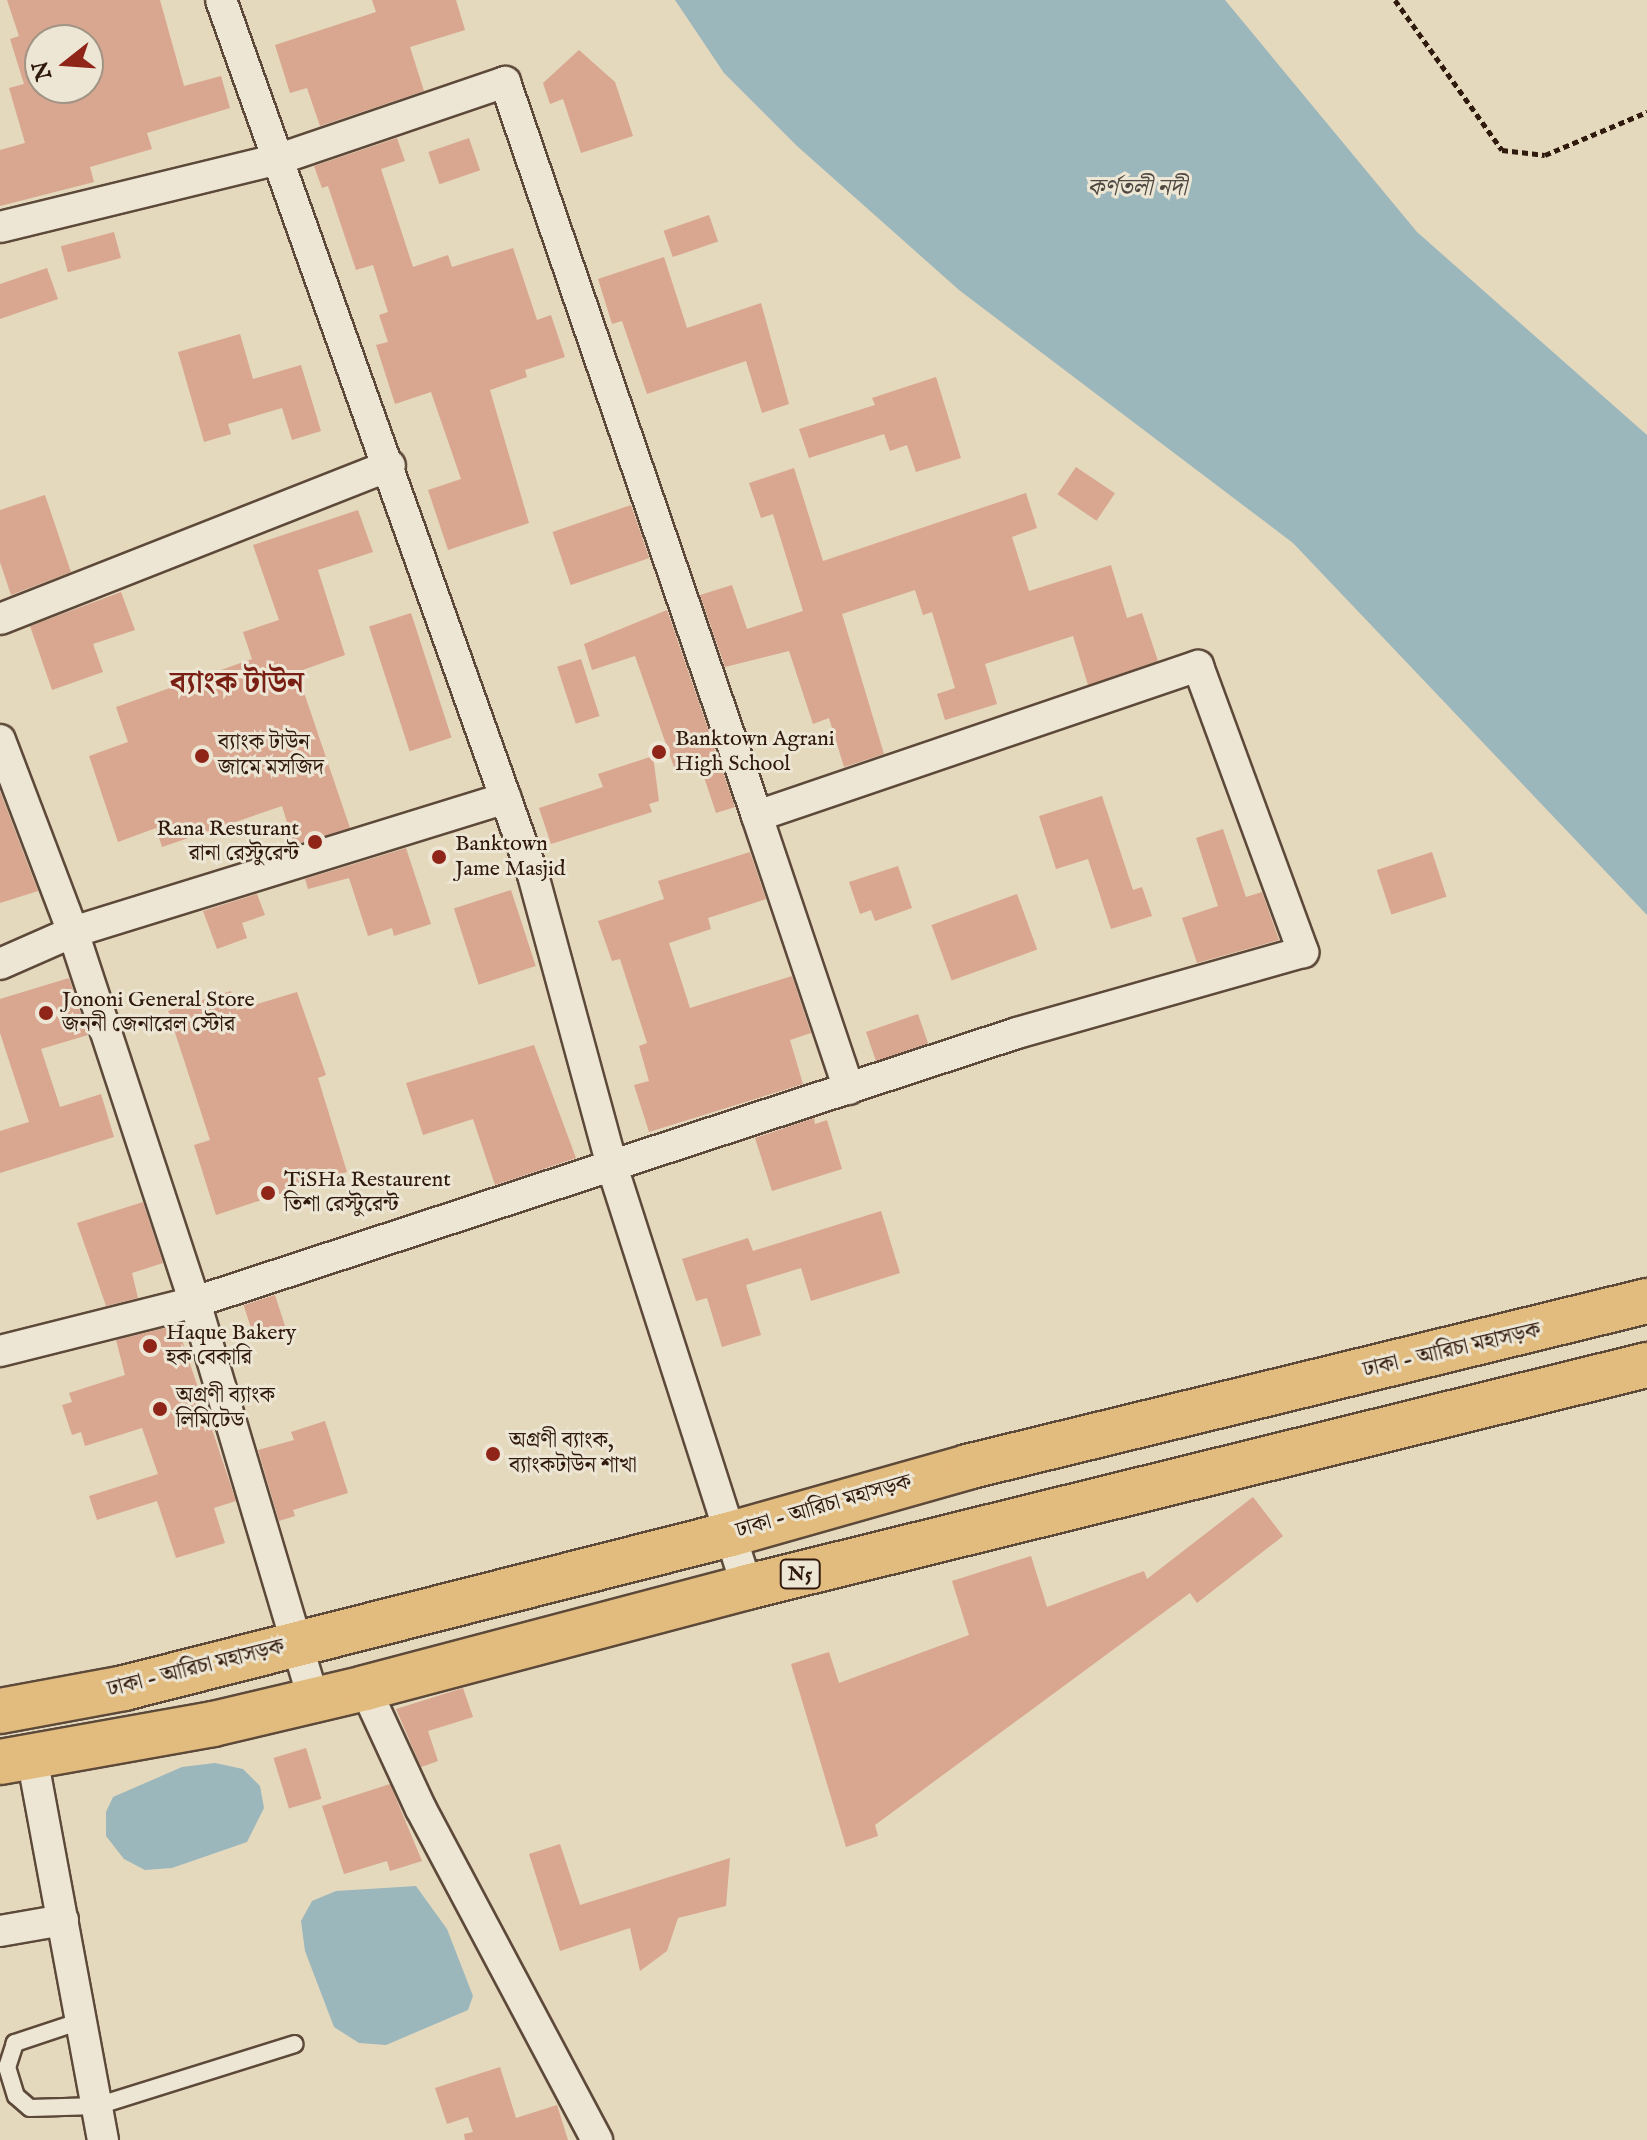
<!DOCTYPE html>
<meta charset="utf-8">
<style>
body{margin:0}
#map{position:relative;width:1647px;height:2140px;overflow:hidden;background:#e4d8bd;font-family:"IM FELL English","Noto Serif Bengali",serif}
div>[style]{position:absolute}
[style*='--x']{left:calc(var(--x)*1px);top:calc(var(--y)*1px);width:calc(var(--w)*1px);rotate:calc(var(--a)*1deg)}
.water>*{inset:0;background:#9bb7bc}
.building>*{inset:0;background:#d9a690;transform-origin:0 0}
.path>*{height:5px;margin-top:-2.5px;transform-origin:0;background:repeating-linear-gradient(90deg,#30190d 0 6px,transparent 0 10px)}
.roads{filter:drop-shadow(2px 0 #5d4939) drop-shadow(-2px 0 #5d4939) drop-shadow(0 2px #5d4939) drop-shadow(0 -2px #5d4939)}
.lane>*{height:16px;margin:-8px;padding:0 8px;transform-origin:8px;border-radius:8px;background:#ede6d4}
.street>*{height:30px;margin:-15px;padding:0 15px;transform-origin:15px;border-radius:15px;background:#ede6d4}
.highway>*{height:44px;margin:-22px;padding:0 22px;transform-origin:22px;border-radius:22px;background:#e2bc7e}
.dots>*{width:22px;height:22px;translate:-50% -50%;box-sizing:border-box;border:4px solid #ede6d4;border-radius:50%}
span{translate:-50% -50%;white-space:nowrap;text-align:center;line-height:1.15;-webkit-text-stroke:6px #ede6d4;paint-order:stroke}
.shield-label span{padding:2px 6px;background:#ede6d4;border:2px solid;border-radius:6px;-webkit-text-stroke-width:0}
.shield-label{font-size:20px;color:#30190d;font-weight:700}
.poi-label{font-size:22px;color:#30190d}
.left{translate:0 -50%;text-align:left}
.right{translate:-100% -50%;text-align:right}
.street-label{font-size:22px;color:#30190d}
.water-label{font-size:24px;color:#504842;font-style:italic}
.district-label{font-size:30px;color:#7a1f14;font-weight:700}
.north{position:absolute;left:24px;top:24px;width:80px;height:80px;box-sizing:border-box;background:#ede6d4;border:2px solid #a19484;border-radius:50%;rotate:253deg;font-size:22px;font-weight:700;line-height:32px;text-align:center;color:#30190d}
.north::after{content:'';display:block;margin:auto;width:28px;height:36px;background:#8f2418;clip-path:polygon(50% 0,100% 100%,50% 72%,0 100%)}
</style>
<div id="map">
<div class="water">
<i style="clip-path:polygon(675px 0,1225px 0,1417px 232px,1647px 435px,1647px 915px,1293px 543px,959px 290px,797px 146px,724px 73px)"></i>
<i style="clip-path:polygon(215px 1763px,243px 1769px,260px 1786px,264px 1808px,247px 1842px,172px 1868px,145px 1870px,124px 1859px,106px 1836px,106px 1812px,113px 1797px,182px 1767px)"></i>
<i style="clip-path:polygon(416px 1886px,447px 1929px,473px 1996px,468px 2010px,386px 2045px,359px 2043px,334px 2027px,305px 1951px,301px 1921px,312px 1901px,336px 1891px)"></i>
</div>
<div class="building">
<i style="clip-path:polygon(evenodd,7px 0,160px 0,184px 86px,221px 76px,230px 108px,147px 133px,152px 149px,90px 167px,94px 182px,0 206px,0 150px,25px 143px,9px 88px,24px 84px,10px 39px,19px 36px,7px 0,40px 40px,88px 40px,88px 88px,40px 88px,40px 40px)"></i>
<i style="clip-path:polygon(372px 0,456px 0,465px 30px,410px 47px,424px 91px,320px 126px,307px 88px,290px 93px,275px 45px,376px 12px)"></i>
<i style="clip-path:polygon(579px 50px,615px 82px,633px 136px,581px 153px,563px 99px,550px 104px,543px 83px)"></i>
<i style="clip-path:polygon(397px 138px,405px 161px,381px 169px,413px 267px,448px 255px,452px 267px,513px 248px,537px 320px,551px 315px,565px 357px,525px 370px,527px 377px,490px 390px,529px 523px,448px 550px,428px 490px,461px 479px,431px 392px,395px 404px,376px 345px,388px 342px,379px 315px,388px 312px,373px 265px,356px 270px,328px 186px,322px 188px,314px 166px)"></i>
<i style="left:469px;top:138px;width:34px;height:43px;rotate:71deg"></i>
<i style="left:709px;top:215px;width:28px;height:48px;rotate:71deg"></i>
<i style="left:114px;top:232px;width:27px;height:55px;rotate:75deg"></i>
<i style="clip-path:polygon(664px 257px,687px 328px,761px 303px,789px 404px,762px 413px,746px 361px,647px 394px,622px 321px,612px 324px,598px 279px)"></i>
<i style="clip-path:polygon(47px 268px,58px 299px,0 319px,0 284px)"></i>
<i style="clip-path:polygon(240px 334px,253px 379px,301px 365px,321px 431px,292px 440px,282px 408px,228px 424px,231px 434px,204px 442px,178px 352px)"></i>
<i style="clip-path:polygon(936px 377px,961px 458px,916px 472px,907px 445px,890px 451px,884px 434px,809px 458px,799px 429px,875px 405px,872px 398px)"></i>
<i style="left:1076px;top:467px;width:47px;height:33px;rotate:34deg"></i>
<i style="clip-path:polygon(794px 468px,823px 561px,1026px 493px,1037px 528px,1012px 537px,1029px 591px,1111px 565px,1127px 618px,1142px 613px,1158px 661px,1088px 685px,1073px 636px,985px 664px,997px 704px,945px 720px,937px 694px,955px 688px,932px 612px,923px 615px,915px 590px,842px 614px,884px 754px,844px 767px,829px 718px,813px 724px,789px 651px,725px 667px,700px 595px,732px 585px,747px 629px,803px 611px,773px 514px,761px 518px,749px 483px)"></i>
<i style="clip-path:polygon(45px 495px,71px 572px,11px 595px,0 562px,0 510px)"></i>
<i style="left:631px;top:505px;width:56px;height:83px;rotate:71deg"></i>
<i style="clip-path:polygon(358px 510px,373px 552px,318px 570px,345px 655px,297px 672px,350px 828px,294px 845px,282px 806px,162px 847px,156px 828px,118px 842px,89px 756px,128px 742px,116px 707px,252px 659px,243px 632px,279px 620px,253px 545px)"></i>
<i style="clip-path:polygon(121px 592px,135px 630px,93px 644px,103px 672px,52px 690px,30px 626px)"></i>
<i style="clip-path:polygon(667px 610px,735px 807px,716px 813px,698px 759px,674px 767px,635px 656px,592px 670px,584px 644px)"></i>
<i style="left:411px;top:613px;width:131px;height:44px;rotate:72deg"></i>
<i style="left:581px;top:659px;width:60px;height:25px;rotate:72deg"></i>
<i style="clip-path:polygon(653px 756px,659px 801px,649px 804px,652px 812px,551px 844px,539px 808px,603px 787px,598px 774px)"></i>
<i style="clip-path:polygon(0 791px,38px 891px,0 903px)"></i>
<i style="clip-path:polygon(1102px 796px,1133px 890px,1142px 887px,1152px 916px,1111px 929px,1088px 859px,1056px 869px,1039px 816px)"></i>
<i style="clip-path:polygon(1223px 829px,1246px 897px,1262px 892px,1279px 940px,1197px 963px,1182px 918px,1218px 906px,1196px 838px)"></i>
<i style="clip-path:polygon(406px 848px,431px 924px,394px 936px,392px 928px,368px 936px,349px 878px,308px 889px,305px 879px)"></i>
<i style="clip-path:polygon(750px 852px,766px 899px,708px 918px,711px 929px,669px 943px,690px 1008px,792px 976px,811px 1033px,790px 1040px,803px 1084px,649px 1132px,634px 1085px,649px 1081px,639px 1046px,647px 1043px,620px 959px,612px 961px,598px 921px,664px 899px,658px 881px)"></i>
<i style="left:1432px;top:852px;width:47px;height:58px;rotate:72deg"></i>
<i style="clip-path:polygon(898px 866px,912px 908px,875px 921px,871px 910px,860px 914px,849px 882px)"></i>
<i style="left:511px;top:890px;width:80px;height:60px;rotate:72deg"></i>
<i style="clip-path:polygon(257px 894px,265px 915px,242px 923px,247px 938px,217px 949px,203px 911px)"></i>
<i style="left:1017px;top:894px;width:59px;height:91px;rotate:70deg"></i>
<i style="clip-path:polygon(69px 978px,88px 1035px,41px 1049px,60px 1107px,101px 1094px,114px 1137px,0 1173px,0 1131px,29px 1122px,0 1033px,0 999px)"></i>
<i style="clip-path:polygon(231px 991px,237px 1010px,297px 992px,326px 1075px,318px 1078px,347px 1172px,216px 1215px,194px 1145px,210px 1140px,168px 1011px)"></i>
<i style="left:918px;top:1014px;width:31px;height:55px;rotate:71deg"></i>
<i style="clip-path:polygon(534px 1045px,576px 1158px,495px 1185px,473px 1119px,423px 1135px,406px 1083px)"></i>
<i style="clip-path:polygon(814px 1118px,815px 1124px,827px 1120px,842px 1169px,772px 1191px,755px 1138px)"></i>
<i style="clip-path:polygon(143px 1202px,163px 1263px,132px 1273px,138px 1298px,106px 1306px,77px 1223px)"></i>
<i style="clip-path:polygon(881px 1211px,900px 1273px,811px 1301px,801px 1268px,746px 1285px,761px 1335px,722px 1347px,707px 1298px,696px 1301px,682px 1259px,748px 1238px,753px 1251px)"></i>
<i style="left:275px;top:1295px;width:33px;height:33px;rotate:72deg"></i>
<i style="clip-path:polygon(177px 1325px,236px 1501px,214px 1508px,225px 1543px,176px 1558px,157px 1501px,97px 1520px,89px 1496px,158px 1474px,142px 1428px,85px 1446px,81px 1432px,72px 1435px,62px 1405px,72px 1402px,69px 1393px,125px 1375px,116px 1340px)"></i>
<i style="clip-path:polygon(325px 1421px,348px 1493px,293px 1510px,295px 1516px,279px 1521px,258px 1450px,294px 1440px,291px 1432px)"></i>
<i style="clip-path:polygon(1253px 1497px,1283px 1536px,1197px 1603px,1190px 1593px,875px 1825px,878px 1836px,846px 1847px,791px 1664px,829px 1652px,839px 1683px,969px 1635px,952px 1581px,1031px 1556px,1047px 1607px,1144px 1571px,1147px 1579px)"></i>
<i style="clip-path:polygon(463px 1688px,473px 1717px,428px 1731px,438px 1761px,421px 1767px,396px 1709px)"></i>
<i style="left:306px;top:1748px;width:53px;height:34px;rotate:73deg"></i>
<i style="clip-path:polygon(390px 1784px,422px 1861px,390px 1871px,387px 1861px,344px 1874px,322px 1806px)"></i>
<i style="clip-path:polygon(560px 1844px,580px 1905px,730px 1858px,726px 1906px,678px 1918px,667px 1951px,640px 1971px,630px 1928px,560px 1951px,529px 1854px)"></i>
<i style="clip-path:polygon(500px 2067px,516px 2118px,557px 2105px,568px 2140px,465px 2140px,464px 2134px,473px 2132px,468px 2117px,447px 2124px,435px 2088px)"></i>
</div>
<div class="path">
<i style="--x:1395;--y:0;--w:184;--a:54.5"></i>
<i style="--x:1502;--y:150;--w:43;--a:6.6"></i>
<i style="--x:1545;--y:155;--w:111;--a:-22.9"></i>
</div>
<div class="roads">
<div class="lane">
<i style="--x:81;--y:2021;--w:70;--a:161.6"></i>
<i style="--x:15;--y:2043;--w:25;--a:108"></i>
<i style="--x:7;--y:2067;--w:30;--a:73"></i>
<i style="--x:16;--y:2096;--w:18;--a:41"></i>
<i style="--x:30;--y:2108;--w:67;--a:-1.7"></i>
<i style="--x:97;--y:2106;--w:207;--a:-17.4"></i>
</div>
<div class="street">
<i style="--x:221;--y:0;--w:929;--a:70.38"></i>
<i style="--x:533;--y:875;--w:298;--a:74.8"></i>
<i style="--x:611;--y:1163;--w:445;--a:72.2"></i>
<i style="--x:0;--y:227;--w:287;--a:-13.7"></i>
<i style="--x:279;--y:159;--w:239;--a:-18.8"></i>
<i style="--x:505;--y:82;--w:776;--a:71.05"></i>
<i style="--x:757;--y:816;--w:466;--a:-18.8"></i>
<i style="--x:1198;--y:666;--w:305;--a:69.8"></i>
<i style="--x:1303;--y:952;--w:297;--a:164.2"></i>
<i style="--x:1017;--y:1033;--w:865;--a:161.88"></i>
<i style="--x:195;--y:1302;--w:201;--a:165.9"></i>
<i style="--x:0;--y:619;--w:419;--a:-21.5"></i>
<i style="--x:0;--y:740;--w:205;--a:69.2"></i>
<i style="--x:73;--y:932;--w:390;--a:71.8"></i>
<i style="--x:195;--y:1302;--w:415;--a:73.4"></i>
<i style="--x:757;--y:816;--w:288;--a:71.4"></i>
<i style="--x:0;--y:964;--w:80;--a:-23.7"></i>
<i style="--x:73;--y:932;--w:453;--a:-17.2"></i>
<i style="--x:365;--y:1688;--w:133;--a:65.2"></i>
<i style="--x:421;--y:1809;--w:375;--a:62"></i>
<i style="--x:32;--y:1757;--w:390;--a:79.5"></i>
<i style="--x:0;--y:1931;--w:64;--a:-9.9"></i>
</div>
<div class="highway">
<i style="--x:0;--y:1711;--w:126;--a:-10.5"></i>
<i style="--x:124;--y:1688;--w:626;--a:-14.24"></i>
<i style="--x:731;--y:1534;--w:245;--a:-15.8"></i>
<i style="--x:967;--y:1467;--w:700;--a:-13.72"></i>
<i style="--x:0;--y:1762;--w:216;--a:-10.1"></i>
<i style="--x:213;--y:1724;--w:156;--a:-13.3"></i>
<i style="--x:365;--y:1688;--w:395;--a:-14.8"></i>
<i style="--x:747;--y:1587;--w:927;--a:-13.86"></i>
</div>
</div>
<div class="dots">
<i style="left:659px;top:752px;background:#8f2418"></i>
<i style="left:202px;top:756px;background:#8f2418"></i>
<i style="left:315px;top:842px;background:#8f2418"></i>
<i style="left:439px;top:857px;background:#8f2418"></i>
<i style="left:46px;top:1013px;background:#8f2418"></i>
<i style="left:268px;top:1193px;background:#8f2418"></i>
<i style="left:150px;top:1346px;background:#8f2418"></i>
<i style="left:160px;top:1409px;background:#8f2418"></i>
<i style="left:493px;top:1454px;background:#8f2418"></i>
</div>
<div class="shield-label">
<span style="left:800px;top:1574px">N5</span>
</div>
<div class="poi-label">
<span class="left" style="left:675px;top:752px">Banktown Agrani<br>High School</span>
<span class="left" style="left:218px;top:756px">ব্যাংক টাউন<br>জামে মসজিদ</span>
<span class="right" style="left:299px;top:842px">Rana Resturant<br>রানা রেস্টুরেন্ট</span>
<span class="left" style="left:455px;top:857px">Banktown<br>Jame Masjid</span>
<span class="left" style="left:62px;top:1013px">Jononi General Store<br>জননী জেনারেল স্টোর</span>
<span class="left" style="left:284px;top:1193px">TiSHa Restaurent<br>তিশা রেস্টুরেন্ট</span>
<span class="left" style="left:166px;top:1346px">Haque Bakery<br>হক বেকারি</span>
<span class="left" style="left:176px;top:1409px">অগ্রণী ব্যাংক<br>লিমিটেড</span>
<span class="left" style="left:509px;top:1454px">অগ্রণী ব্যাংক,<br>ব্যাংকটাউন শাখা</span>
</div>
<div class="street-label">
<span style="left:1452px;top:1351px;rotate:-13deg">ঢাকা - আরিচা মহাসড়ক</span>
<span style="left:824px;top:1507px;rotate:-16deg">ঢাকা - আরিচা মহাসড়ক</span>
<span style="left:196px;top:1669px;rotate:-14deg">ঢাকা - আরিচা মহাসড়ক</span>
</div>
<div class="water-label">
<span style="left:1137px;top:189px">কর্ণতলী নদী</span>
</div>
<div class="district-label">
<span style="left:237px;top:684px">ব্যাংক টাউন</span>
</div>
<div class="north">N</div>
</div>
